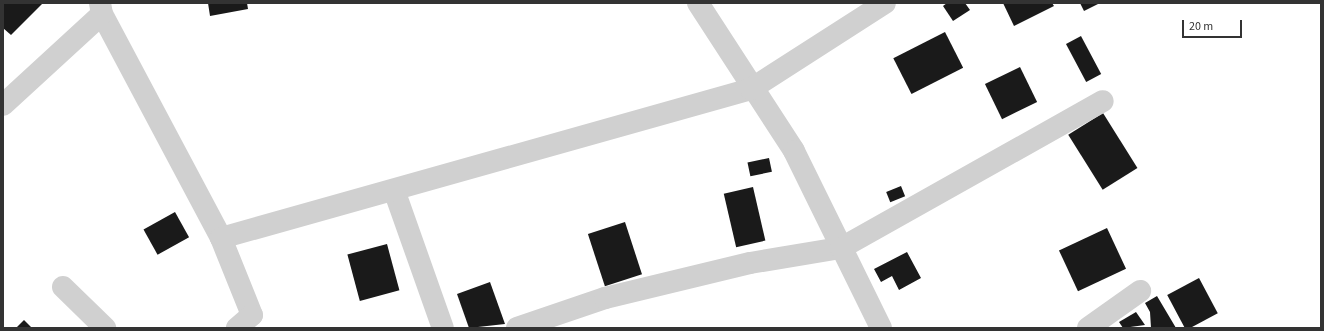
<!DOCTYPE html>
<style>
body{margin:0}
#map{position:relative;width:1324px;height:331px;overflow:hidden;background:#fff;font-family:"Source Sans 3",sans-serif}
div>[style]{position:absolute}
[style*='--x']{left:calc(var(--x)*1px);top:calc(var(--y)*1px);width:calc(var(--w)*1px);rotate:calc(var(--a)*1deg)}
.building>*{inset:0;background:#1a1a1a;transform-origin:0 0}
.street>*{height:22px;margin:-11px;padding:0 11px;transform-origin:11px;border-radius:11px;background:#d0d0d0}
span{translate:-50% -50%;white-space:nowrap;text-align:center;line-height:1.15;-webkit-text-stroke:4px #fff;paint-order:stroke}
.frame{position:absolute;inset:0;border:4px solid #333;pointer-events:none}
.scale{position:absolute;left:1182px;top:20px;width:60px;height:18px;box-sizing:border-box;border:2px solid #333;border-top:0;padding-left:5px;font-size:12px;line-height:14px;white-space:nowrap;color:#333;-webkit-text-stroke:3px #fff;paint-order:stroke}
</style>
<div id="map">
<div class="building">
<i style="clip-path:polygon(3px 3px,43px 3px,11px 35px,3px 28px)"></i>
<i style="clip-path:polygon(208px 3px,247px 3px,248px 9px,210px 16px)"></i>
<i style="clip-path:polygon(947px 3px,965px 3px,970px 10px,953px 21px,943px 6px)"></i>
<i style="clip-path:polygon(1003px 3px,1052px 3px,1054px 6px,1014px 26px)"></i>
<i style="clip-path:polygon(1080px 3px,1100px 3px,1084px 11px)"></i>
<i style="left:945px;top:32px;width:40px;height:58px;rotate:63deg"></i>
<i style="left:1081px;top:36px;width:43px;height:17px;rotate:62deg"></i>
<i style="left:1020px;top:67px;width:39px;height:39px;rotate:64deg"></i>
<i style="left:1103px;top:113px;width:65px;height:41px;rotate:58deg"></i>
<i style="left:769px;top:158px;width:14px;height:22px;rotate:78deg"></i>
<i style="left:901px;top:186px;width:11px;height:16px;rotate:68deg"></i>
<i style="left:753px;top:187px;width:55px;height:30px;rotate:77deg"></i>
<i style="left:175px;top:212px;width:29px;height:36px;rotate:61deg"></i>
<i style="left:625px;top:222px;width:55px;height:39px;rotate:72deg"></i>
<i style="left:1107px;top:228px;width:45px;height:53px;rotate:65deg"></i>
<i style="left:387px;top:244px;width:48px;height:41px;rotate:75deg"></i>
<i style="clip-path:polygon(907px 252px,921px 278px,899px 290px,892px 276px,881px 282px,874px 269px)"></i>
<i style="left:1199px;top:278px;width:40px;height:36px;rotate:62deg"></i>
<i style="clip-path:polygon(490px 282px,505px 324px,469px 328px,457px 294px)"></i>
<i style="clip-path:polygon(1157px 296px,1176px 328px,1151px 328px,1150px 312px,1145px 303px)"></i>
<i style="clip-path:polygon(1136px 312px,1145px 325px,1123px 328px,1119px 322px)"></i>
<i style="clip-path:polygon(24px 320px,32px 328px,16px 328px)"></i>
</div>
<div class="street">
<i style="--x:100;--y:3;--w:11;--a:80"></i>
<i style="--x:102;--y:14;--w:254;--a:62"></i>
<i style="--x:221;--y:238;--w:83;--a:68.1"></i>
<i style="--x:252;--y:315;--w:20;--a:139"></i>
<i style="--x:698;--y:3;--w:176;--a:57"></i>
<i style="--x:794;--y:151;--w:197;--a:63.8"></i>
<i style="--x:3;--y:105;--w:134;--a:-42.6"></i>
<i style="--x:394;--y:190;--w:146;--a:70.5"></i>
<i style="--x:221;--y:238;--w:551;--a:-15.7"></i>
<i style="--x:751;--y:89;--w:159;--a:-32.7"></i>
<i style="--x:63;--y:287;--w:59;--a:44.3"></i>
<i style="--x:517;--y:328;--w:93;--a:-18.8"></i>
<i style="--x:605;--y:298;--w:149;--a:-13.6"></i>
<i style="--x:750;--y:263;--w:92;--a:-9.4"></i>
<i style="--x:841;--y:248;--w:300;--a:-29.3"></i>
<i style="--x:1088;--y:328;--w:64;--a:-35.4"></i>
</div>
<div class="frame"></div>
<div class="scale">20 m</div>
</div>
